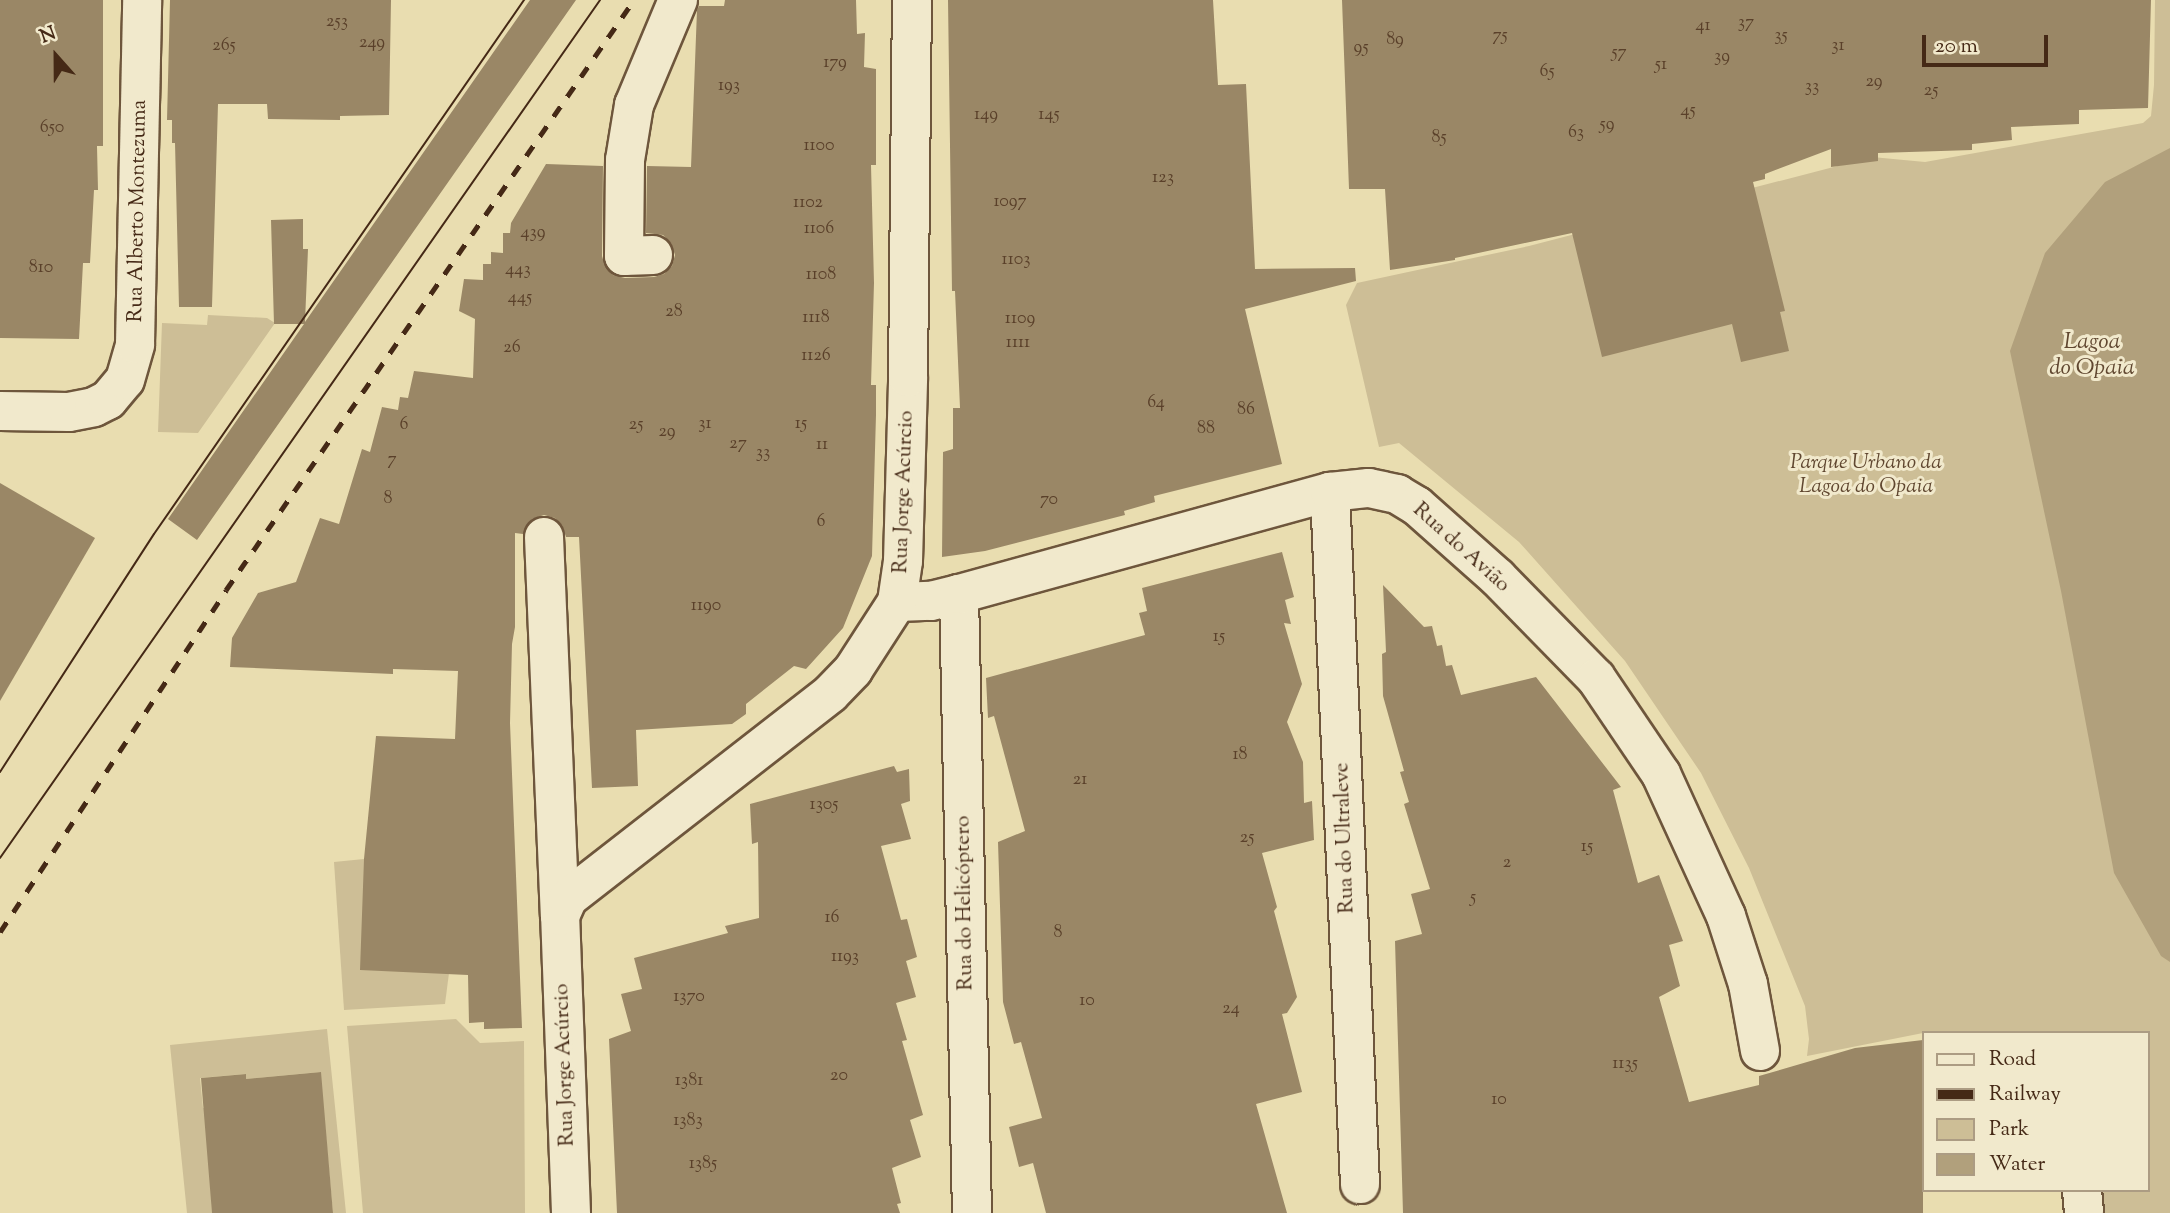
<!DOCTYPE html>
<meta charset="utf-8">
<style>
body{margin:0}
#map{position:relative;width:2170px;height:1213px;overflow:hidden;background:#e9ddb0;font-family:"Sorts Mill Goudy",serif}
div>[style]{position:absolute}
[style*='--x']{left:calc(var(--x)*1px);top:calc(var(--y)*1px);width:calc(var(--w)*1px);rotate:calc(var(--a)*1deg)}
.green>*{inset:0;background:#cdbe96}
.water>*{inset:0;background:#b1a07c}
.building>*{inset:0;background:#9a8766}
.roads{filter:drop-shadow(2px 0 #6e563c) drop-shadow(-2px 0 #6e563c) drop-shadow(0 2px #6e563c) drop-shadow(0 -2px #6e563c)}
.minor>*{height:38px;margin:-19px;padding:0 19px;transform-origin:19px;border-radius:19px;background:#f1e9cc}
.tram>*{height:2px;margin:-1px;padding:0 1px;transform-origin:1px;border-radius:1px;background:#452916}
.rail>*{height:5px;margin-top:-2.5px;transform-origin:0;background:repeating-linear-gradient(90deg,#452916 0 12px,transparent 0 24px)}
span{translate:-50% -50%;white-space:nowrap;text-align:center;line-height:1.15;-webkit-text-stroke:6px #f1e9cc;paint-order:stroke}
.number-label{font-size:18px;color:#5a402a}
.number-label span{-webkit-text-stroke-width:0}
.street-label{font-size:21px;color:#452916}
.park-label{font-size:21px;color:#604730;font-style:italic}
.water-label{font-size:23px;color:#604730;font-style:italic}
.legend{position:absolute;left:1922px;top:1031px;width:228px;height:161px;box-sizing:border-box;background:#f1e9cc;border:2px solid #ac9c83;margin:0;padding:9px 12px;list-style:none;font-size:21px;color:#452916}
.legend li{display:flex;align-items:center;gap:14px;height:35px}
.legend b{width:35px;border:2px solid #ac9c83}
.north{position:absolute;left:21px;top:21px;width:70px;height:70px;-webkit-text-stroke:5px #f1e9cc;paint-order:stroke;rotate:339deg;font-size:19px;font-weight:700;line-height:28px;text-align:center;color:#452916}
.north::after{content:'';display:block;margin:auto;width:24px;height:32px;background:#452916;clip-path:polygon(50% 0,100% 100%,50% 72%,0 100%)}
.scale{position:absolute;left:1922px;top:35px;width:126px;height:32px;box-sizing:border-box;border:4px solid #452916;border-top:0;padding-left:9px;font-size:21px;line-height:24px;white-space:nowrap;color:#452916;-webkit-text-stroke:5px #f1e9cc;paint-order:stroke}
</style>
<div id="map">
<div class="green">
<i style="clip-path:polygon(2155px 0,2170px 0,2170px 1213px,2086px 1213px,2084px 1190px,2147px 1190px,2147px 1033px,1923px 1033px,1807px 1056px,1809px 1039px,1805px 1006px,1749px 868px,1701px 773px,1625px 661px,1519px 542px,1399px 443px,1379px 447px,1346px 305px,1357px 283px,1529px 246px,1872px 157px,1925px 162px,2143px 123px,2151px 116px,2154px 85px)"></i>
<i style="clip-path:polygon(208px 315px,267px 318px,275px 323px,198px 433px,158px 432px,162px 323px,207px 325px)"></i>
<i style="clip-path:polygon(364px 859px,449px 973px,445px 1004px,344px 1010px,334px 862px)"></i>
<i style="clip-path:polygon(456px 1019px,480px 1043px,524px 1041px,525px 1213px,363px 1213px,347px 1026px)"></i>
<i style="clip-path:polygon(327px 1029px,346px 1213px,333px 1213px,320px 1072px,246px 1079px,245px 1074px,200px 1078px,203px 1108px,209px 1108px,212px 1213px,187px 1213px,170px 1045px)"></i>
</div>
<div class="water">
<i style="clip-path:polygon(2170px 148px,2170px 962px,2161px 956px,2114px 873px,2061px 591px,2010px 351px,2045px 253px,2105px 182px)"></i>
</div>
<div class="building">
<i style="clip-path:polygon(0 0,103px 0,103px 146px,97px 146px,98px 190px,94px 190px,90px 263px,83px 263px,79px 339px,0 338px)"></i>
<i style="clip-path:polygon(170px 0,391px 0,389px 115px,340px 116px,340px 120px,268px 119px,267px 104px,218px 104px,212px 307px,179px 307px,175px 143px,172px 143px,172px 120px,167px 120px)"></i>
<i style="clip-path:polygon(530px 0,576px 0,197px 540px,168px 519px,304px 324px,274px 324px,271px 220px,303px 219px,303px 249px,308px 249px,305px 322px)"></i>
<i style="clip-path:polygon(725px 0,856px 0,857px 34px,865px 33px,864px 67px,876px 69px,876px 165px,871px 165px,874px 283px,871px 385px,876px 385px,876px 415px,872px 556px,843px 628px,806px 669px,794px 666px,746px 704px,746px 714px,732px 724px,636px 730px,638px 786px,592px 788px,579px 537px,566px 537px,562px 525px,555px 518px,544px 515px,532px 519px,523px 534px,515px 533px,515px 627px,512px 644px,510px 723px,522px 1028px,484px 1029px,484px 1022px,469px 1023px,468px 975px,360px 970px,364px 859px,376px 736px,455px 739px,458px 671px,393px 669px,393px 674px,230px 667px,232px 638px,258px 593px,296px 582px,320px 518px,339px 524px,362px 449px,370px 452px,382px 407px,398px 410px,400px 397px,408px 398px,414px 371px,473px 378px,475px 319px,459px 311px,464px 279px,483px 280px,483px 264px,491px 264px,491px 252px,503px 253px,503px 233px,510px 233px,511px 223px,546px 164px,603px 166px,602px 256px,605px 266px,613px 275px,625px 278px,654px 277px,664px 274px,672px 266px,675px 255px,671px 243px,663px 235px,646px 233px,647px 166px,691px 167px,697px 10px,699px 6px,724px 6px)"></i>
<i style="clip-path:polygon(948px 0,1213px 0,1218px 85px,1246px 84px,1255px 269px,1355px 268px,1356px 281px,1245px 309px,1282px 464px,1154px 496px,1155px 502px,1124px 511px,1125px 515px,985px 551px,942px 557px,943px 452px,953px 449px,953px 408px,960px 408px,955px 291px,952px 291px)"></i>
<i style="clip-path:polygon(1342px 0,2151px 0,2148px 108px,2079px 110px,2079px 124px,2011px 127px,2012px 140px,1972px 144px,1972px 150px,1878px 153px,1878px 161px,1831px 167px,1831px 149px,1765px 174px,1765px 179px,1753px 182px,1785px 311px,1780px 312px,1789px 351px,1741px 362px,1732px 324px,1602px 357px,1572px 233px,1455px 258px,1455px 260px,1390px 270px,1385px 189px,1349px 189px)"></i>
<i style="clip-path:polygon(0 483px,95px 538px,0 701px)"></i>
<i style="clip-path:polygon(1282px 552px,1294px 597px,1285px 600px,1291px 624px,1284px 623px,1302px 684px,1287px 722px,1303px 762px,1304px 803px,1312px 801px,1314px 840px,1262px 853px,1277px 907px,1274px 911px,1297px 997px,1287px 1013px,1282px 1014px,1302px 1092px,1256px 1104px,1287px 1213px,1046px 1213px,1033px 1163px,1019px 1167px,1009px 1127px,1042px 1118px,1021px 1042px,1014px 1044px,1003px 1002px,998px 842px,1025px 831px,994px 716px,988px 718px,986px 678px,1145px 635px,1139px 613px,1147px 611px,1142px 588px)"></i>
<i style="clip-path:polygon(1383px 585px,1424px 627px,1432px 626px,1437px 646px,1442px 645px,1446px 666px,1452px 665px,1461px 695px,1536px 677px,1621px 787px,1613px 790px,1638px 883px,1659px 875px,1683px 941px,1669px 945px,1680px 986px,1659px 997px,1689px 1102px,1759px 1085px,1759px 1076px,1855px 1048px,1923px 1040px,1923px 1213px,1403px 1213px,1395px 941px,1422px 934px,1411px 894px,1430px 889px,1404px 804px,1409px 802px,1400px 772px,1404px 771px,1383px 696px,1382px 654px,1386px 652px)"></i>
<i style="clip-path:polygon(894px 766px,897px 772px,909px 769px,910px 801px,901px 804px,911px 839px,881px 846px,901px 920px,907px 919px,917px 957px,906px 961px,916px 997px,896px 1003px,907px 1040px,902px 1041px,923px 1115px,910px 1120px,921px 1157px,892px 1168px,901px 1203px,897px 1204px,900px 1213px,617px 1213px,609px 1039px,631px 1031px,621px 994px,642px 989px,634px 958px,728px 933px,725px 926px,759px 918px,758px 842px,752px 844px,750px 804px)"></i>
<i style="clip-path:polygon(321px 1072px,333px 1213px,212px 1213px,201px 1078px,246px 1074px,246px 1079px)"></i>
</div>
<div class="roads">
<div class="minor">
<i style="--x:653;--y:255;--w:29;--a:178"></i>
<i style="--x:624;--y:256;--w:96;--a:-89.4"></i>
<i style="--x:625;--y:160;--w:56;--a:-80.7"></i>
<i style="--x:634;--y:105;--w:114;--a:-67.3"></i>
<i style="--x:0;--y:411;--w:69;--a:0.8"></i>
<i style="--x:69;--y:412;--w:25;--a:-11"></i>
<i style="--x:94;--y:407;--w:16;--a:-27"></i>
<i style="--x:108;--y:400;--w:26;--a:-50"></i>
<i style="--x:125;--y:380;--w:37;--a:-74"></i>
<i style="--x:135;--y:344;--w:344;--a:-88.8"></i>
<i style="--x:1330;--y:492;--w:693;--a:87.52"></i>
<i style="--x:544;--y:537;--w:379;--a:87.6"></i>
<i style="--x:959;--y:594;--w:619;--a:88.8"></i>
<i style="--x:897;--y:602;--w:34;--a:-2"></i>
<i style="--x:931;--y:601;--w:29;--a:-14"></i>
<i style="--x:959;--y:594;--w:385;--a:-15.4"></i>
<i style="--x:1330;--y:492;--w:39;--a:-6"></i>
<i style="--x:1369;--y:488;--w:29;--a:12"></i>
<i style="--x:1397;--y:494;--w:23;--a:31"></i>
<i style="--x:1417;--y:506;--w:108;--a:41.6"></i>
<i style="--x:1498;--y:578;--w:140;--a:45.6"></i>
<i style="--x:1596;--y:678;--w:116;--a:55.9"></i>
<i style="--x:1661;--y:774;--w:156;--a:65.4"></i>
<i style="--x:1726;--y:916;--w:71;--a:72.1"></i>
<i style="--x:1748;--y:984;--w:68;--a:79.8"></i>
<i style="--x:2082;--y:1190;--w:23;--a:85"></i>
<i style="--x:571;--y:1213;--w:297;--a:-92.1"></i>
<i style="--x:560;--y:916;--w:20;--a:-66"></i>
<i style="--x:568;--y:898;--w:333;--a:-37.9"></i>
<i style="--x:831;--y:693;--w:32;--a:-46"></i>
<i style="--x:853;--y:670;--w:81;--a:-57.1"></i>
<i style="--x:897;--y:602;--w:41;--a:-81.7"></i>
<i style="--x:903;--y:561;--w:184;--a:-88.4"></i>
<i style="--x:908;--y:377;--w:377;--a:-89.4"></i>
</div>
</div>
<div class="tram">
<i style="--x:0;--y:772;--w:283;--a:-57.1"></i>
<i style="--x:154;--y:534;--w:650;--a:-55.28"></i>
<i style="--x:0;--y:858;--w:1047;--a:-55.03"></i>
</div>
<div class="rail">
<i style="--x:0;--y:932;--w:410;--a:-56.5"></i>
<i style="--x:226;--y:590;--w:717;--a:-55.34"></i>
</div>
<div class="number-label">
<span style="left:337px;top:22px">253</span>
<span style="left:1746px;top:23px">37</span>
<span style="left:1703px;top:26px">41</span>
<span style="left:1500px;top:36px">75</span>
<span style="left:1781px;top:36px">35</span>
<span style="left:1395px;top:40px">89</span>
<span style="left:372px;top:43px">249</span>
<span style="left:224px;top:46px">265</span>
<span style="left:1838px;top:46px">31</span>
<span style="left:1361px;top:48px">95</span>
<span style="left:1619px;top:53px">57</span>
<span style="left:1722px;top:57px">39</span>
<span style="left:835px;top:63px">179</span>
<span style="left:1661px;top:65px">51</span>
<span style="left:1547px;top:72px">65</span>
<span style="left:1874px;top:82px">29</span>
<span style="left:729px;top:86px">193</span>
<span style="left:1812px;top:87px">33</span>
<span style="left:1931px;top:91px">25</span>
<span style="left:1688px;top:111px">45</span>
<span style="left:986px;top:115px">149</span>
<span style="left:1049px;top:115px">145</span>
<span style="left:1607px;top:125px">59</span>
<span style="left:52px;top:128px">650</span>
<span style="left:1576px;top:133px">63</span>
<span style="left:1439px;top:138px">85</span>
<span style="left:819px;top:146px">1100</span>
<span style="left:1163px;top:178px">123</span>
<span style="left:1010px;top:202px">1097</span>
<span style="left:808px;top:203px">1102</span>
<span style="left:819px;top:229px">1106</span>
<span style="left:533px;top:233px">439</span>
<span style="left:1016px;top:260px">1103</span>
<span style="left:41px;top:268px">810</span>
<span style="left:518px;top:270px">443</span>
<span style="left:821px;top:275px">1108</span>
<span style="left:520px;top:298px">445</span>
<span style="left:674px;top:312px">28</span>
<span style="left:816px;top:318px">1118</span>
<span style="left:1020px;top:319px">1109</span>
<span style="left:1018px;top:343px">1111</span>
<span style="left:512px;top:348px">26</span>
<span style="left:816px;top:356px">1126</span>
<span style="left:1156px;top:403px">64</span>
<span style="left:1246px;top:410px">86</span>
<span style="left:705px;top:424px">31</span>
<span style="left:801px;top:424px">15</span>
<span style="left:404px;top:425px">6</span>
<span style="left:636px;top:425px">25</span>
<span style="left:1206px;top:429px">88</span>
<span style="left:667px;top:432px">29</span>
<span style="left:738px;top:444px">27</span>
<span style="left:822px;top:445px">11</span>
<span style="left:763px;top:453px">33</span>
<span style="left:392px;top:460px">7</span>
<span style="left:388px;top:499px">8</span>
<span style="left:1049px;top:500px">70</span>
<span style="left:821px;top:522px">6</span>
<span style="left:706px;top:606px">1190</span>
<span style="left:1219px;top:637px">15</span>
<span style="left:1240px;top:755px">18</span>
<span style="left:1080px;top:780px">21</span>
<span style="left:824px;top:805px">1305</span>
<span style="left:1247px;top:838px">25</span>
<span style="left:1587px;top:847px">15</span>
<span style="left:1507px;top:863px">2</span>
<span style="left:1473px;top:898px">5</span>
<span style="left:832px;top:918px">16</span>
<span style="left:1058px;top:933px">8</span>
<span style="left:845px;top:957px">1193</span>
<span style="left:689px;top:997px">1370</span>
<span style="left:1087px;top:1001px">10</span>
<span style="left:1231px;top:1009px">24</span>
<span style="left:1625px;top:1064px">1135</span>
<span style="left:839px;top:1076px">20</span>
<span style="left:689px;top:1081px">1381</span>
<span style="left:1499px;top:1100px">10</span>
<span style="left:688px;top:1121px">1383</span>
<span style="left:703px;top:1164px">1385</span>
</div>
<div class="street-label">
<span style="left:138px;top:211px;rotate:-89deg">Rua Alberto Montezuma</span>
<span style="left:904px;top:492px;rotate:-88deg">Rua Jorge Acúrcio</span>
<span style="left:1461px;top:548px;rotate:42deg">Rua do Avião</span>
<span style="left:1345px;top:838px;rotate:-92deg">Rua do Ultraleve</span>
<span style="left:965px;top:903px;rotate:-91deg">Rua do Helicóptero</span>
<span style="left:565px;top:1065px;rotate:-92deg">Rua Jorge Acúrcio</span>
</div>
<div class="park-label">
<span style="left:1866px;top:475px">Parque Urbano da<br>Lagoa do Opaia</span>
</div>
<div class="water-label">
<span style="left:2092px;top:356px">Lagoa<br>do Opaia</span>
</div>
<ul class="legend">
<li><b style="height:9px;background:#f1e9cc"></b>Road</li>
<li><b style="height:9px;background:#452916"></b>Railway</li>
<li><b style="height:19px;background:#cdbe96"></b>Park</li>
<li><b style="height:19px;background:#b1a07c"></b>Water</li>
</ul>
<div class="north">N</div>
<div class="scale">20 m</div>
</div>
